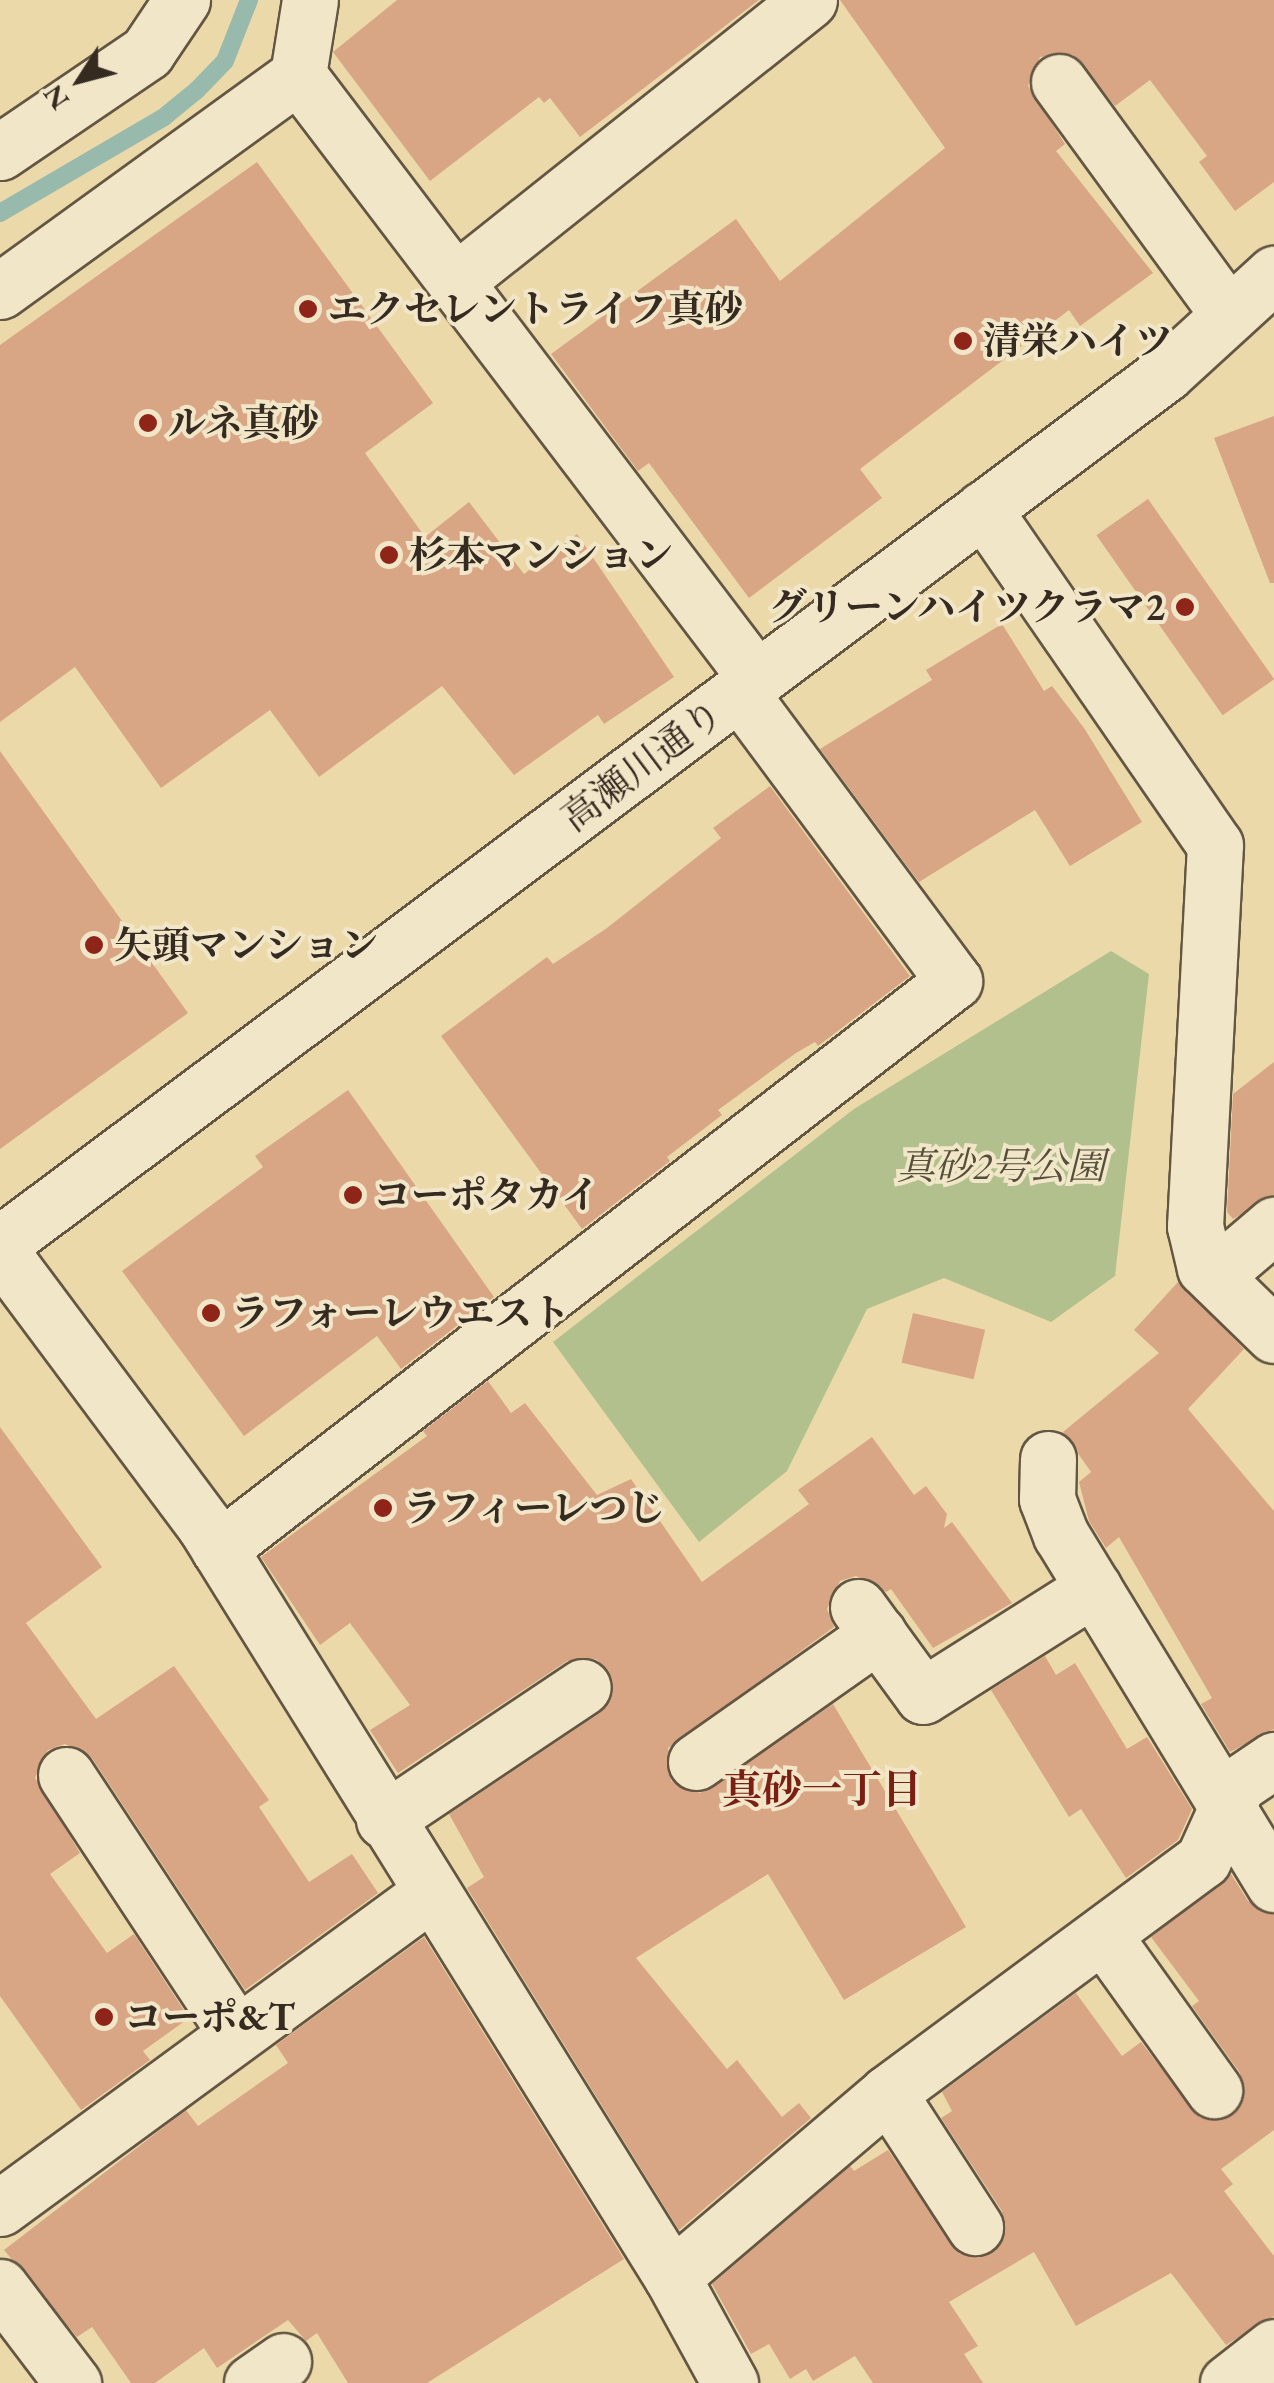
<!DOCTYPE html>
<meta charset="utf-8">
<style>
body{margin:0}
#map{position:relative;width:1274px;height:2383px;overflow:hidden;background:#ebd9aa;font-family:"EB Garamond","Noto Serif JP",serif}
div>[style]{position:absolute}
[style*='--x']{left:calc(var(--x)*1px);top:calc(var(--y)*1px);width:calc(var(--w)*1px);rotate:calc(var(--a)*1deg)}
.green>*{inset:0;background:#b1c08d}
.stream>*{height:18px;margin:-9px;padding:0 9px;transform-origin:9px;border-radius:9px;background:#98baad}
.building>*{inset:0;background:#d9a685;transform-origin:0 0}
.roads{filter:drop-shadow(2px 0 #635643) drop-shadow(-2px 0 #635643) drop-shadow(0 2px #635643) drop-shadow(0 -2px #635643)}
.minor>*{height:55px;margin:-27.5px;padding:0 27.5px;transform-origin:27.5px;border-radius:27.5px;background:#f2e6c8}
.dots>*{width:28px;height:28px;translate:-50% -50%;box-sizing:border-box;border:5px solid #f2e6c8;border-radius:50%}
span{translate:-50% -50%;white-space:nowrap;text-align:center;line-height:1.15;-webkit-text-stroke:8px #f2e6c8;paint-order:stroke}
.poi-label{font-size:38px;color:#362b21;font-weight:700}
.left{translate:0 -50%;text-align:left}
.right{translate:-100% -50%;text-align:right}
.street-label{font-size:38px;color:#362b21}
.park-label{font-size:38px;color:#55503c;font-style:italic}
.neighbourhood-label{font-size:40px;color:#7a1f14;font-weight:700}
.north{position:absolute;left:30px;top:30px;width:100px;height:100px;-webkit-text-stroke:8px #f2e6c8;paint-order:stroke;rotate:234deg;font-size:28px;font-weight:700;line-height:40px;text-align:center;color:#362b21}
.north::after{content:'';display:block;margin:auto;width:35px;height:45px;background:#362b21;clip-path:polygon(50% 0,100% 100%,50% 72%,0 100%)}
</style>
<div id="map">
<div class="green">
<i style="clip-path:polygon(1111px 951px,1149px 974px,1115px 1276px,1051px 1322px,944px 1278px,867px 1309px,787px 1471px,699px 1542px,553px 1342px,854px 1109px)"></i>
</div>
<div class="stream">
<i style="--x:0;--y:213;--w:190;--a:-30.3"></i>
<i style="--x:164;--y:117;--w:43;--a:-39.3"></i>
<i style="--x:197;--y:90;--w:40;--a:-46"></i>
<i style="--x:225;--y:61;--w:66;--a:-68.5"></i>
</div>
<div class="building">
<i style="clip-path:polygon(397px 0,759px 0,580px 137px,550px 98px,544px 103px,539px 97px,430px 181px,333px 52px)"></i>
<i style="clip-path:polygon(840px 0,1274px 0,1274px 182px,1235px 211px,1199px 162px,1207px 156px,1150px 80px,1115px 106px,1072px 54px,1040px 57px,1028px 86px,1065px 144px,1056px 151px,1153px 273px,1080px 326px,1069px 310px,860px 469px,882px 498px,749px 598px,649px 463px,638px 471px,551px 354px,736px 219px,780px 281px,945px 148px)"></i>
<i style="clip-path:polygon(257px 162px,433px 403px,365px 453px,425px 537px,469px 502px,524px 574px,577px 534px,674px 677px,604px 724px,598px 715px,514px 775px,442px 686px,319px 777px,270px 710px,161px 788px,75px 667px,0 722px,0 345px)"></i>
<i style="clip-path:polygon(1274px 416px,1274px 583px,1270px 583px,1214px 438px)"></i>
<i style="left:1148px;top:499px;width:220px;height:63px;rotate:55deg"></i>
<i style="clip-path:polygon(1002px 624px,1044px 691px,1052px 686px,1084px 728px,1142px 822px,1070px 866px,1035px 810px,919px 882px,820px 749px,932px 680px,926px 670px)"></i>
<i style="clip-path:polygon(0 751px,188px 1013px,0 1149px)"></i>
<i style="clip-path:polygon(770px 786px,910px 976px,818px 1046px,815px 1042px,796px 1053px,718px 1110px,722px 1115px,667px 1157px,670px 1161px,582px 1229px,441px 1036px,547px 957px,553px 964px,607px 928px,721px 838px,713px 828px)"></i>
<i style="clip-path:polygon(1274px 1062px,1274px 1195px,1233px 1219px,1227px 1212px,1233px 1094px)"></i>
<i style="clip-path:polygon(348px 1090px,494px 1297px,401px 1369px,377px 1336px,244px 1436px,122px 1271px,263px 1167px,255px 1156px)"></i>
<i style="clip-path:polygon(1178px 1282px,1244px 1349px,1188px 1409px,1274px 1511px,1274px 1729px,1230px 1752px,1201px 1704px,1212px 1698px,1119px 1537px,1106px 1548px,1089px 1521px,1079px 1482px,1091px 1472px,1063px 1432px,1159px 1353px,1134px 1330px)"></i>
<i style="left:913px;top:1313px;width:74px;height:51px;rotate:13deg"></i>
<i style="clip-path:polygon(488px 1381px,511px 1413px,525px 1403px,597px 1495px,631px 1479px,702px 1582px,809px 1504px,798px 1490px,872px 1437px,914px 1495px,926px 1486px,947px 1514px,944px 1528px,952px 1522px,1012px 1603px,933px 1648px,891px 1589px,886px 1592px,856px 1576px,840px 1581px,827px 1609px,834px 1627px,668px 1748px,671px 1781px,700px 1793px,833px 1704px,966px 1927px,844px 2000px,768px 1874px,636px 1958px,727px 2069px,737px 2060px,782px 2117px,799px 2103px,811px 2118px,679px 2230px,467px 1888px,484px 1877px,449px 1814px,600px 1713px,611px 1700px,609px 1671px,596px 1659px,567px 1661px,398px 1773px,370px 1730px,410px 1705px,350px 1623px,320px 1645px,261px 1557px,427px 1436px,423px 1431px)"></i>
<i style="clip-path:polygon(0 1427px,102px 1567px,26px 1623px,96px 1719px,174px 1666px,269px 1800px,259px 1807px,309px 1882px,352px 1854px,378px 1893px,245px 1990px,92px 1758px,65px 1744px,48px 1750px,35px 1778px,80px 1853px,50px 1874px,107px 1953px,134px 1934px,189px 2018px,143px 2051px,150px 2060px,81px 2110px,0 1996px)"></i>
<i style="clip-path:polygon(1045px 1656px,1056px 1675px,1075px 1663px,1127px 1749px,1147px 1737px,1192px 1809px,1178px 1840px,1126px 1878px,1081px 1809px,1069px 1817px,991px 1690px)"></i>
<i style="clip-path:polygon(1231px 1874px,1248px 1901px,1274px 1915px,1274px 2130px,1221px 2169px,1233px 2184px,1224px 2191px,1274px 2256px,1274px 2316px,1226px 2345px,1171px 2273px,1076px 2326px,1034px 2252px,949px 2302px,978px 2346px,964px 2354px,983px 2383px,873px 2383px,855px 2356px,813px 2381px,806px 2369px,790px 2379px,769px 2344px,751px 2354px,712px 2284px,850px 2166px,854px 2171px,888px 2150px,960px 2254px,978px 2258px,1002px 2242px,1002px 2211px,941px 2118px,952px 2111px,942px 2092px,1076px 1993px,1122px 2056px,1141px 2042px,1200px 2118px,1233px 2115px,1243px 2102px,1240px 2073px,1192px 2006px,1199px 2001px,1151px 1937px)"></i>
<i style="clip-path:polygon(424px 1937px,624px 2259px,427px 2383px,348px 2383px,317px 2333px,306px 2341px,288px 2320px,217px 2368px,204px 2348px,155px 2383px,131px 2383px,92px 2327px,77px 2337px,4px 2250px,186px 2110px,198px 2126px,288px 2063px,276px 2045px)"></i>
</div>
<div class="roads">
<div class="minor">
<i style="--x:298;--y:75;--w:759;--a:52.77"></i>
<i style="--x:1059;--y:82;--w:288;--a:53.9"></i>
<i style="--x:0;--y:152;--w:178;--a:-34.2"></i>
<i style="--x:147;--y:52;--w:63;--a:-56.1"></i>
<i style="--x:456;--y:281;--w:451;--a:-38.5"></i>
<i style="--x:0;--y:291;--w:368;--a:-35.9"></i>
<i style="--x:298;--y:75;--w:76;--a:-80.9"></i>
<i style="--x:983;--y:509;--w:408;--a:55.4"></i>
<i style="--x:1215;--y:845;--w:382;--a:93"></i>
<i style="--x:1195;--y:1226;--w:43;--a:76.6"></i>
<i style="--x:1205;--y:1268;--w:96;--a:44.2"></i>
<i style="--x:0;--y:1244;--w:1455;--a:-36.76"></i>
<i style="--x:1166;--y:373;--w:147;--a:-42.5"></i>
<i style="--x:0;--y:1251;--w:343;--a:53.3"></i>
<i style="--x:205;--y:1526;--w:884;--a:58.13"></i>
<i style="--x:672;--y:2277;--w:121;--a:61.3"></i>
<i style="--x:1214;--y:1276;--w:79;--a:-40.4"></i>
<i style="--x:1048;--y:1459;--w:40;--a:91.4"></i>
<i style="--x:1047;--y:1499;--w:39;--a:69"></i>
<i style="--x:1061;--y:1535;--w:409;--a:58.6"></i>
<i style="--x:219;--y:1549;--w:929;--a:-37.7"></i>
<i style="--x:954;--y:981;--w:360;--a:-126.6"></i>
<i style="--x:858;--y:1607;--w:110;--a:53.9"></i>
<i style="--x:923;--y:1696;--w:202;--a:-32.3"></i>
<i style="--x:696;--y:1762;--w:223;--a:-35.1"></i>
<i style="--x:66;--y:1775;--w:310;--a:56.6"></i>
<i style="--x:384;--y:1820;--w:239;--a:-33.8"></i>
<i style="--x:1103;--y:1935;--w:191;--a:54.4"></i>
<i style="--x:888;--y:2093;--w:160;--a:57"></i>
<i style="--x:0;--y:2208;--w:532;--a:-36.2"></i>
<i style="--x:672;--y:2277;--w:284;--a:-40.4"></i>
<i style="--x:888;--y:2093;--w:392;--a:-36.5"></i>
<i style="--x:1203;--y:1860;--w:82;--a:-65.6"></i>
<i style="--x:1237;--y:1785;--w:45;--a:-34"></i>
<i style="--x:0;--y:2287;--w:121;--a:52.8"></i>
<i style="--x:252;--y:2383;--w:38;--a:-35"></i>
<i style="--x:1228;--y:2383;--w:58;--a:-38"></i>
</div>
</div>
<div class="dots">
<i style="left:308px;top:309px;background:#8f2418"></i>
<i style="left:963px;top:341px;background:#8f2418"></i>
<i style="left:148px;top:423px;background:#8f2418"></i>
<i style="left:389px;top:555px;background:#8f2418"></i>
<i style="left:1185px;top:607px;background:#8f2418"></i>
<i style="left:94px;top:945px;background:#8f2418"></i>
<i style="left:353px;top:1195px;background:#8f2418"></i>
<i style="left:211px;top:1313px;background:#8f2418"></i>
<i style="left:383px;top:1508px;background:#8f2418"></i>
<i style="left:104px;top:2017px;background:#8f2418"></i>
</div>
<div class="poi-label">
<span class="left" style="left:328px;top:309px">エクセレントライフ真砂</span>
<span class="left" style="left:983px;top:341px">清栄ハイツ</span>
<span class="left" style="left:168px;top:423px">ルネ真砂</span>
<span class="left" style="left:409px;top:555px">杉本マンション</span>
<span class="right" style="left:1165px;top:607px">グリーンハイツクラマ2</span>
<span class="left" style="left:114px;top:945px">矢頭マンション</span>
<span class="left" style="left:373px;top:1195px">コーポタカイ</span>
<span class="left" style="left:231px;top:1313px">ラフォーレウエスト</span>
<span class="left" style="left:403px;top:1508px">ラフィーレつじ</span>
<span class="left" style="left:124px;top:2017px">コーポ&amp;T</span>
</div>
<div class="street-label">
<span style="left:642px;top:765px;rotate:-37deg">高瀬川通り</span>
</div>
<div class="park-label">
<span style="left:1001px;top:1166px">真砂2号公園</span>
</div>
<div class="neighbourhood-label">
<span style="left:822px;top:1789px">真砂一丁目</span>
</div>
<div class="north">N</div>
</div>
